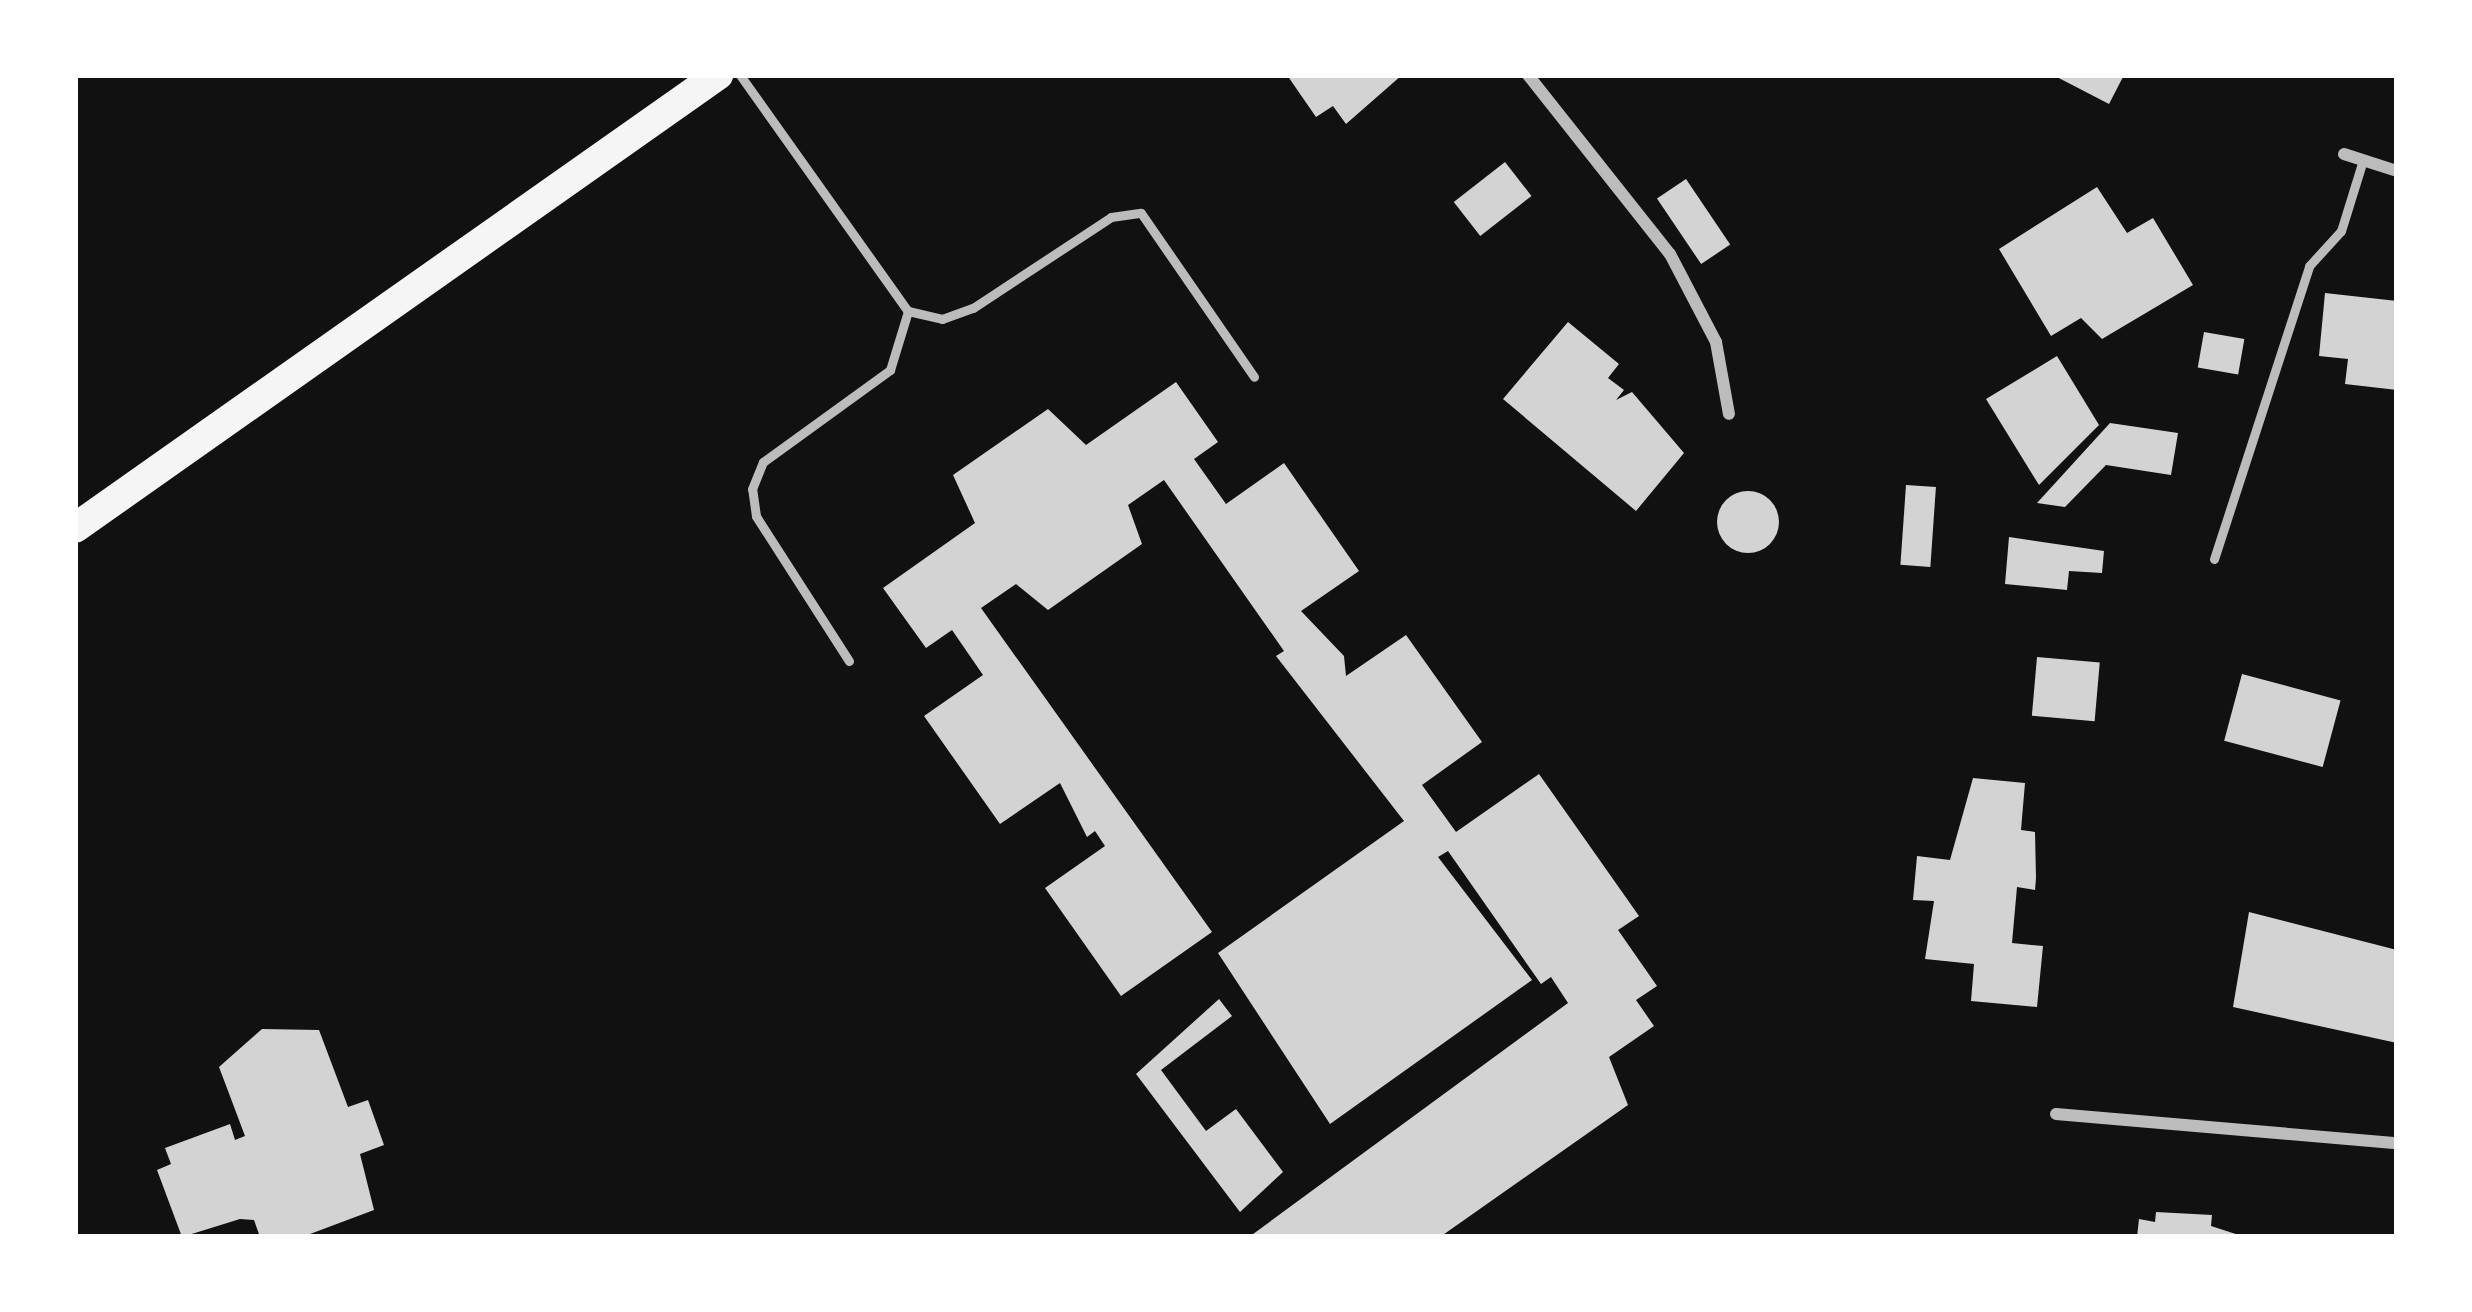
<!DOCTYPE html>
<style>
body{margin:0}
#map{position:relative;width:2472px;height:1312px;overflow:hidden;background:#111;font-family:Roboto,sans-serif}
div>[style]{position:absolute}
[style*='--x']{left:calc(var(--x)*1px);top:calc(var(--y)*1px);width:calc(var(--w)*1px);rotate:calc(var(--a)*1deg)}
.building>*{inset:0;background:#d3d3d3;transform-origin:0 0}
.round{border-radius:50%}
.service>*{height:9px;margin:-4.5px;padding:0 4.5px;transform-origin:4.5px;border-radius:4.5px;background:#bcbcbc}
.minor>*{height:12px;margin:-6px;padding:0 6px;transform-origin:6px;border-radius:6px;background:#bcbcbc}
.primary>*{height:30px;margin:-15px;padding:0 15px;transform-origin:15px;border-radius:15px;background:#f5f5f5}
span{translate:-50% -50%;white-space:nowrap;text-align:center;line-height:1.15;-webkit-text-stroke:12px #fff;paint-order:stroke}
.frame{position:absolute;inset:0;border:78px solid #fff;pointer-events:none}
</style>
<div id="map">
<div class="building">
<i style="clip-path:polygon(1287px 75px,1402px 75px,1346px 124px,1333px 106px,1316px 117px)"></i>
<i style="clip-path:polygon(2053px 75px,2124px 75px,2109px 104px)"></i>
<i style="left:1505px;top:162px;width:43px;height:65px;rotate:52deg"></i>
<i style="left:1686px;top:179px;width:79px;height:35px;rotate:56deg"></i>
<i style="clip-path:polygon(2097px 187px,2127px 233px,2153px 218px,2193px 285px,2102px 339px,2081px 318px,2051px 336px,1999px 249px)"></i>
<i style="clip-path:polygon(2325px 293px,2397px 301px,2397px 390px,2345px 384px,2348px 359px,2319px 356px)"></i>
<i style="clip-path:polygon(1568px 322px,1619px 364px,1608px 378px,1624px 390px,1616px 400px,1632px 392px,1684px 453px,1636px 511px,1503px 399px)"></i>
<i style="left:2204px;top:332px;width:41px;height:36px;rotate:10deg"></i>
<i style="clip-path:polygon(2057px 356px,2099px 425px,2039px 485px,1986px 399px)"></i>
<i style="clip-path:polygon(1176px 382px,1218px 442px,1194px 459px,1226px 504px,1284px 463px,1359px 571px,1301px 611px,1344px 656px,1346px 676px,1406px 635px,1482px 742px,1422px 785px,1456px 832px,1539px 774px,1639px 916px,1618px 930px,1657px 986px,1636px 1000px,1654px 1026px,1609px 1057px,1628px 1105px,1440px 1237px,1249px 1237px,1568px 1003px,1551px 977px,1541px 984px,1448px 851px,1438px 857px,1532px 980px,1330px 1124px,1218px 953px,1404px 821px,1276px 656px,1284px 651px,1164px 480px,1128px 505px,1142px 544px,1048px 610px,1016px 584px,981px 608px,1212px 932px,1121px 996px,1045px 888px,1105px 846px,1095px 831px,1087px 837px,1060px 783px,1000px 824px,924px 716px,983px 675px,952px 630px,926px 648px,883px 588px,975px 523px,953px 475px,1048px 409px,1086px 445px)"></i>
<i style="clip-path:polygon(2110px 423px,2178px 433px,2171px 475px,2106px 465px,2065px 507px,2037px 503px)"></i>
<i style="left:1906px;top:485px;width:30px;height:80px;rotate:4deg"></i>
<i class="round" style="left:1717px;top:491px;width:62px;height:62px"></i>
<i style="clip-path:polygon(2009px 537px,2104px 551px,2102px 573px,2069px 571px,2067px 590px,2005px 584px)"></i>
<i style="left:2037px;top:657px;width:63px;height:59px;rotate:5deg"></i>
<i style="left:2242px;top:674px;width:102px;height:69px;rotate:15deg"></i>
<i style="clip-path:polygon(1973px 778px,2025px 783px,2021px 830px,2035px 832px,2036px 878px,2035px 890px,2017px 887px,2012px 943px,2043px 946px,2037px 1007px,1971px 1001px,1974px 964px,1925px 959px,1934px 901px,1913px 900px,1917px 856px,1950px 860px)"></i>
<i style="clip-path:polygon(2249px 912px,2397px 950px,2397px 1043px,2233px 1007px)"></i>
<i style="clip-path:polygon(1219px 999px,1232px 1016px,1161px 1070px,1206px 1131px,1236px 1109px,1283px 1172px,1240px 1212px,1136px 1074px)"></i>
<i style="clip-path:polygon(262px 1029px,319px 1030px,348px 1107px,368px 1100px,384px 1145px,360px 1154px,374px 1210px,302px 1237px,260px 1237px,254px 1220px,240px 1219px,182px 1237px,157px 1170px,171px 1164px,165px 1148px,230px 1124px,235px 1140px,245px 1136px,219px 1067px)"></i>
<i style="clip-path:polygon(2156px 1212px,2212px 1215px,2211px 1226px,2245px 1237px,2137px 1237px,2139px 1219px,2155px 1222px)"></i>
</div>
<div class="service">
<i style="--x:740;--y:75;--w:290;--a:54.6"></i>
<i style="--x:908;--y:311;--w:35;--a:13"></i>
<i style="--x:942;--y:319;--w:33;--a:-20"></i>
<i style="--x:973;--y:308;--w:165;--a:-33.4"></i>
<i style="--x:1111;--y:217;--w:30;--a:-8"></i>
<i style="--x:1141;--y:213;--w:199;--a:55.4"></i>
<i style="--x:2214;--y:559;--w:308;--a:-72"></i>
<i style="--x:2309;--y:266;--w:47;--a:-47.6"></i>
<i style="--x:2341;--y:231;--w:74;--a:-72.8"></i>
<i style="--x:849;--y:661;--w:172;--a:-122.7"></i>
<i style="--x:756;--y:516;--w:27;--a:-98"></i>
<i style="--x:752;--y:489;--w:29;--a:-68"></i>
<i style="--x:763;--y:462;--w:157;--a:-35.9"></i>
<i style="--x:890;--y:370;--w:62;--a:-73"></i>
</div>
<div class="minor">
<i style="--x:1528;--y:75;--w:228;--a:51.6"></i>
<i style="--x:1670;--y:254;--w:99;--a:62.4"></i>
<i style="--x:1716;--y:342;--w:73;--a:79.8"></i>
<i style="--x:2344;--y:154;--w:56;--a:17.8"></i>
<i style="--x:2056;--y:1114;--w:342;--a:4.9"></i>
</div>
<div class="primary">
<i style="--x:75;--y:528;--w:787;--a:-35.17"></i>
</div>
<div class="frame"></div>
</div>
